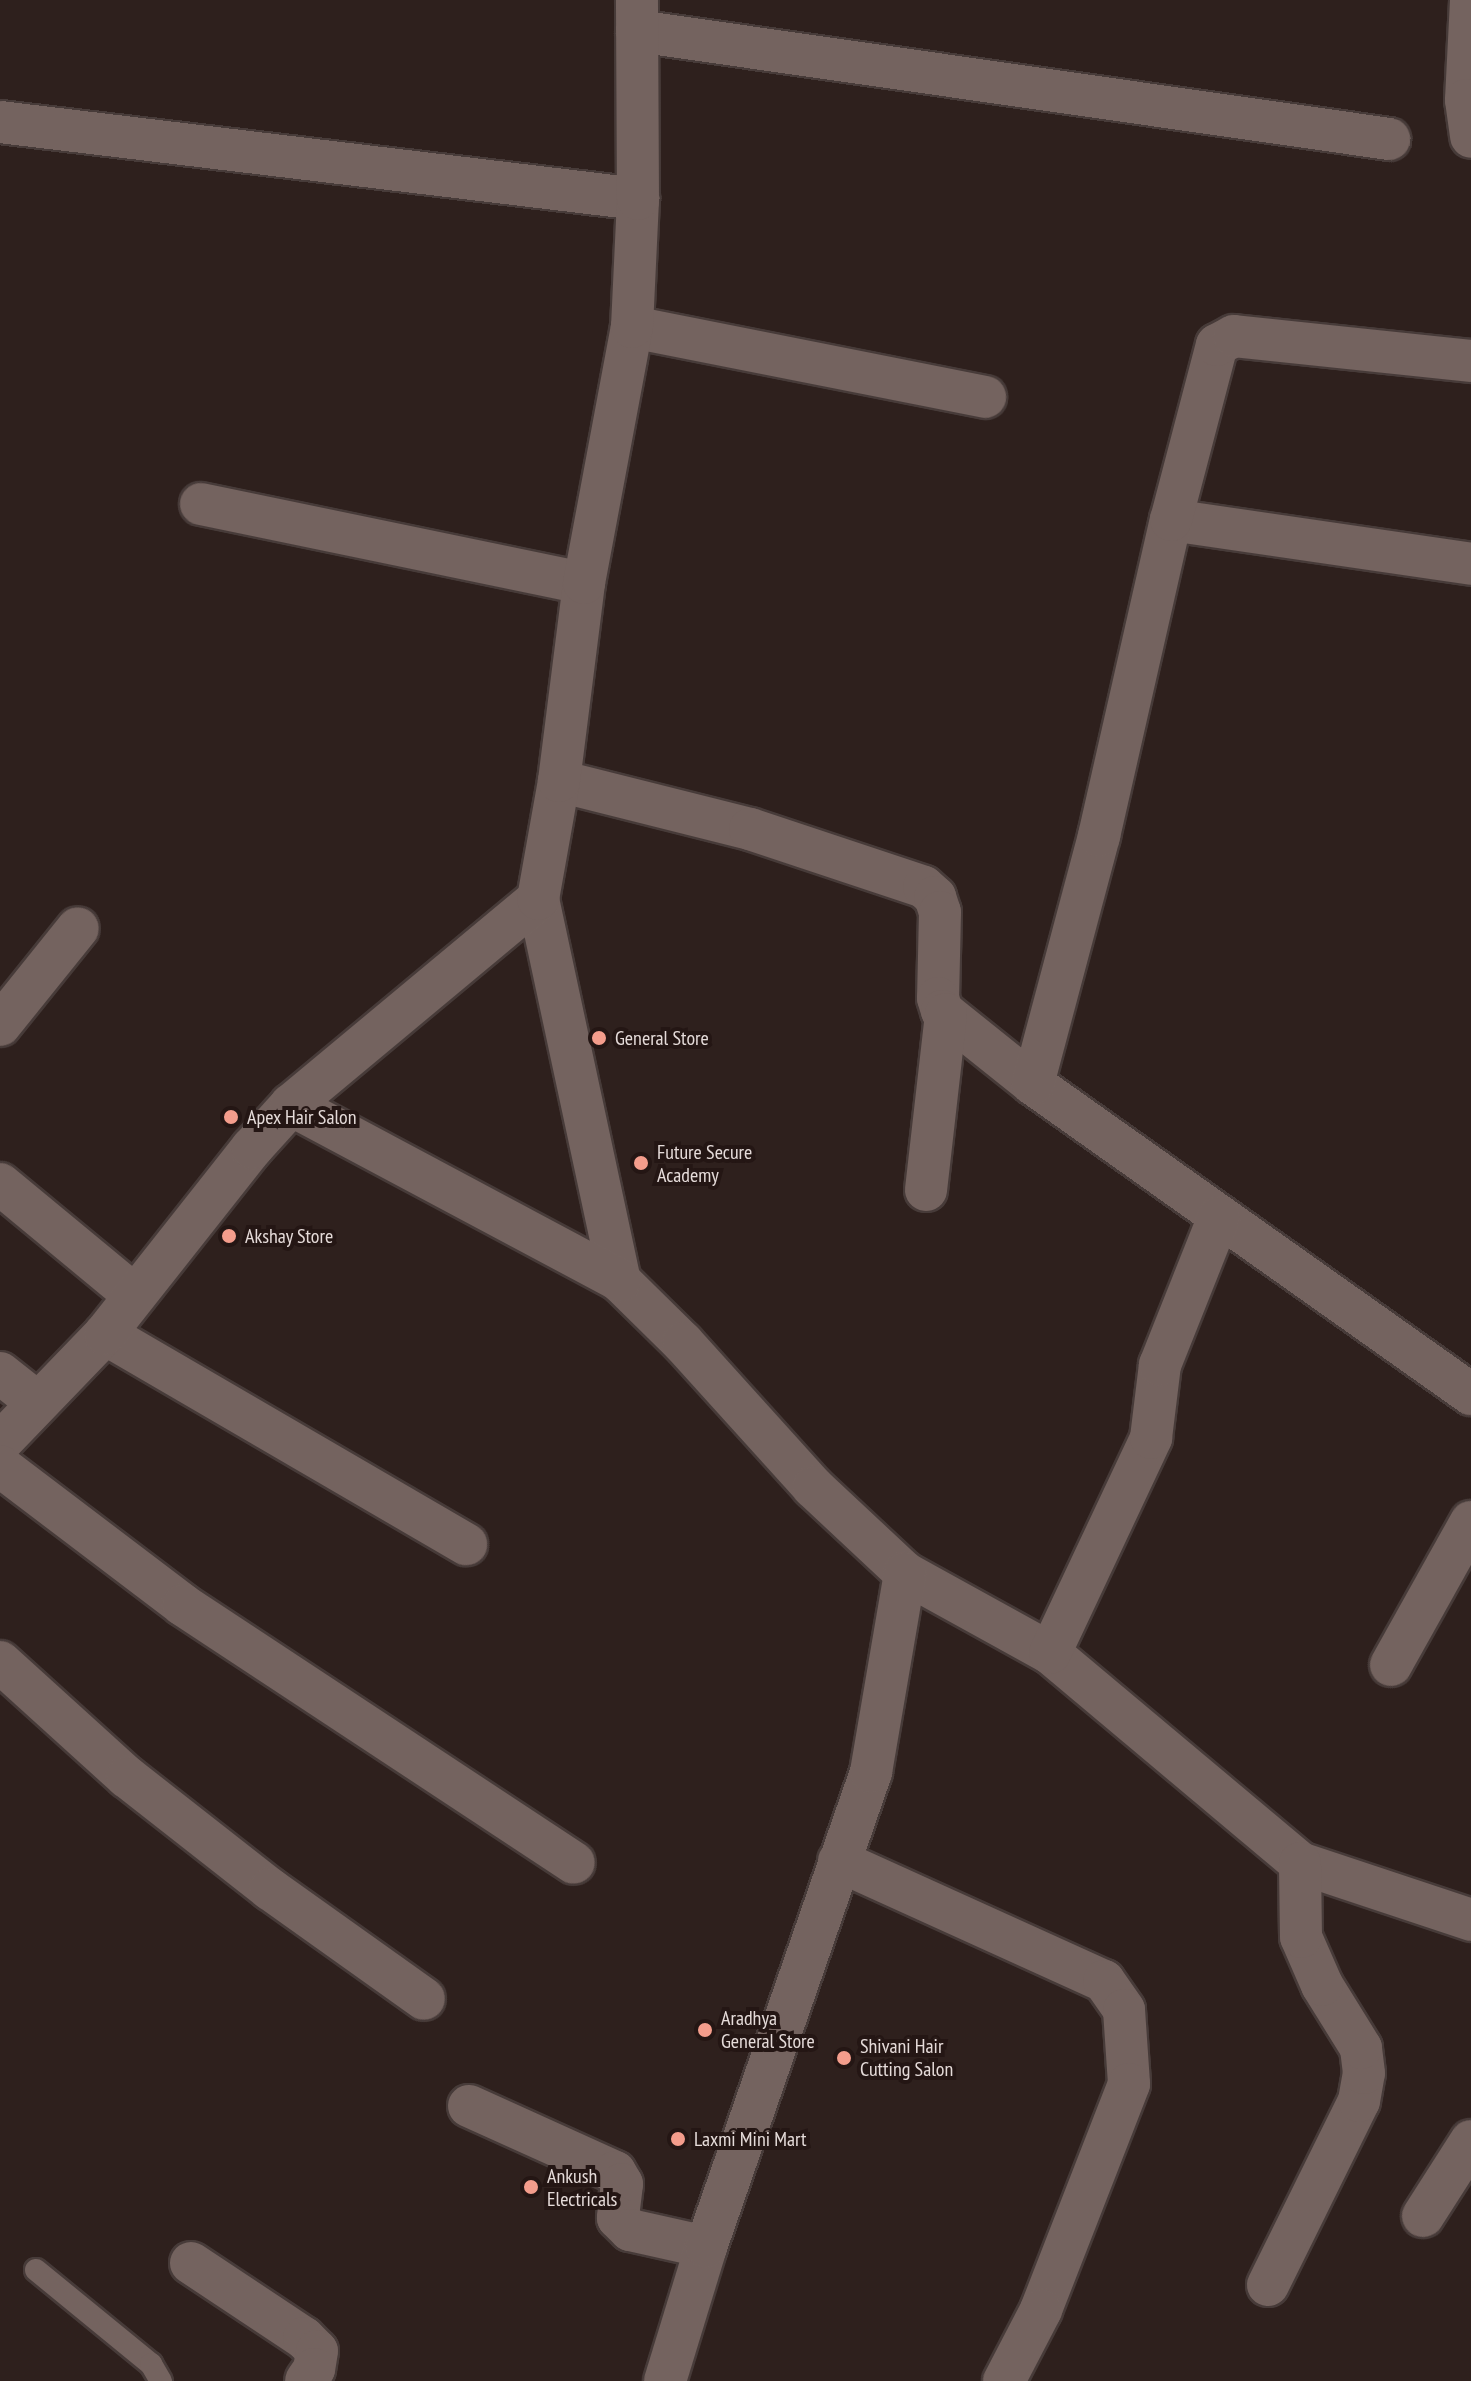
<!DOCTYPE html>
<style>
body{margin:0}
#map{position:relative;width:1471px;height:2381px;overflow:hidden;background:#2e201d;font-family:"PT Sans Narrow",sans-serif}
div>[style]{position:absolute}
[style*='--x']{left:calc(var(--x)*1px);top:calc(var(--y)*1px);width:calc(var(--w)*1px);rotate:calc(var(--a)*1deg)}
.roads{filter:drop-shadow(2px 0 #473b39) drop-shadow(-2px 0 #473b39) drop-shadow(0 2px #473b39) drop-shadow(0 -2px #473b39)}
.service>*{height:22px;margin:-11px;padding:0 11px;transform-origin:11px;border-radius:11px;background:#74635f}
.minor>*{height:42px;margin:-21px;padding:0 21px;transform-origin:21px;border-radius:21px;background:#74635f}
.dots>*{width:22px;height:22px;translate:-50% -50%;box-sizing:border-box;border:4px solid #241614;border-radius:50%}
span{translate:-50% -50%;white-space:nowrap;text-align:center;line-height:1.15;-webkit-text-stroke:8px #241614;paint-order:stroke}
.poi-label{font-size:20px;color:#e5dbd9}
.left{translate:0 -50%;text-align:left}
</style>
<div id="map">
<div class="roads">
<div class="service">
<i style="--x:36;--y:2270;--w:149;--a:39.3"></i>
<i style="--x:151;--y:2364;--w:20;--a:60"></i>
</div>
<div class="minor">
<i style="--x:1471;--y:1;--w:99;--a:92.9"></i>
<i style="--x:1466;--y:100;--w:37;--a:82"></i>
<i style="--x:637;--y:31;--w:760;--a:8.17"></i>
<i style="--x:0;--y:122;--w:643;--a:6.88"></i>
<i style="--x:632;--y:327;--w:360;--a:11.2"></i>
<i style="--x:201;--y:504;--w:391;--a:11.7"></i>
<i style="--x:1171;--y:520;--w:303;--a:8.3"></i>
<i style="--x:559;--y:781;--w:197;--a:14.1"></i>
<i style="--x:750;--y:829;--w:183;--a:18.4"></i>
<i style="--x:924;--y:887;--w:15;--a:42"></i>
<i style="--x:935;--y:897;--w:16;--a:72"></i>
<i style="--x:940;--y:912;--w:86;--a:91.3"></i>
<i style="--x:938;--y:998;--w:14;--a:73"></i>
<i style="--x:942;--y:1011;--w:117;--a:38.7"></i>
<i style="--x:1033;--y:1084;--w:537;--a:35.29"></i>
<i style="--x:538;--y:899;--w:391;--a:77.9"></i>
<i style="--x:620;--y:1281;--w:88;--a:44.5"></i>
<i style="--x:683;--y:1343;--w:194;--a:47.9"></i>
<i style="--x:813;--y:1487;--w:126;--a:43.1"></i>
<i style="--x:905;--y:1573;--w:166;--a:28.9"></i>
<i style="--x:1050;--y:1653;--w:326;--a:40"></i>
<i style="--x:1300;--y:1863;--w:180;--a:18.4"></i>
<i style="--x:0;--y:1025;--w:124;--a:-51.2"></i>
<i style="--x:1033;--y:1084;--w:257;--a:-75.1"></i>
<i style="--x:1099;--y:836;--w:324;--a:-77.2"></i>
<i style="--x:1171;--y:520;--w:181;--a:-75.3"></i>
<i style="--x:1217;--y:345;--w:19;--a:-28"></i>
<i style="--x:1234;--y:336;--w:238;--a:6"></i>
<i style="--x:291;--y:1105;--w:373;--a:28.1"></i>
<i style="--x:0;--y:1184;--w:174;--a:39.6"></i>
<i style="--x:926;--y:1190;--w:177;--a:-83.5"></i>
<i style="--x:105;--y:1334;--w:418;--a:30.2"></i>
<i style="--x:0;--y:1373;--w:48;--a:38.3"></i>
<i style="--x:0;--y:1443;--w:151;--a:-46.1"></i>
<i style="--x:105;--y:1334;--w:237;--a:-51.7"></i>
<i style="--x:252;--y:1148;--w:58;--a:-47.8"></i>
<i style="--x:291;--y:1105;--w:322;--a:-39.8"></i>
<i style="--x:538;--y:899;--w:120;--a:-79.9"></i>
<i style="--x:559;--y:781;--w:200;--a:-82.8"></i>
<i style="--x:584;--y:583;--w:260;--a:-79.4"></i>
<i style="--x:632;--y:327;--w:128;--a:-87.3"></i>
<i style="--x:638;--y:199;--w:199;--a:-90.3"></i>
<i style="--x:0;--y:1466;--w:230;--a:37.2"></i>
<i style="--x:183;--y:1605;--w:468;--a:33.4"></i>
<i style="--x:1050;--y:1653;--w:238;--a:-64.8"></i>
<i style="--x:1151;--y:1438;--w:74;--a:-83"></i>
<i style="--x:1160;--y:1365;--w:159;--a:-68.3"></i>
<i style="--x:0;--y:1662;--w:171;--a:42.2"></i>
<i style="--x:127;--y:1777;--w:182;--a:38.1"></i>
<i style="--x:270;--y:1889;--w:189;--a:35.5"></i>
<i style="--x:1391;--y:1665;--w:164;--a:-60.8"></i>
<i style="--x:839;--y:1861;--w:291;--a:24.4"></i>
<i style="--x:1104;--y:1981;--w:35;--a:55"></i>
<i style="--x:1124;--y:2010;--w:74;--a:86.1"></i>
<i style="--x:1129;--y:2084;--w:243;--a:111.3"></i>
<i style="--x:1041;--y:2310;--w:80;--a:117.5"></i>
<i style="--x:469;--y:2106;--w:160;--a:24.3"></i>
<i style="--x:615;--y:2172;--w:14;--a:60"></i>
<i style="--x:622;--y:2184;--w:34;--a:97"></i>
<i style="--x:618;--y:2218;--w:17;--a:45"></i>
<i style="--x:630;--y:2230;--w:78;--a:12.6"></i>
<i style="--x:1423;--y:2216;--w:89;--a:-57.4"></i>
<i style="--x:191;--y:2263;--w:136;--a:33.6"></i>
<i style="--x:304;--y:2338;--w:18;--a:45"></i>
<i style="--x:317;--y:2351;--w:18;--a:99"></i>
<i style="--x:314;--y:2369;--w:14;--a:124"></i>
<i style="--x:1268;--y:2285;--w:205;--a:-63.7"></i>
<i style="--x:1359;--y:2101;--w:28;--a:-80"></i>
<i style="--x:1364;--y:2073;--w:25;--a:-97"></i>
<i style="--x:1361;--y:2048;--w:74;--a:-121.8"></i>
<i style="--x:1322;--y:1985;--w:52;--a:-113.6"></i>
<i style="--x:1301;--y:1937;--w:74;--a:-90.8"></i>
<i style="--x:665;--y:2381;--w:140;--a:-73"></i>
<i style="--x:706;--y:2247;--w:503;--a:-70.84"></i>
<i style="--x:871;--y:1772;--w:202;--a:-80.3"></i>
</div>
</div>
<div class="dots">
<i style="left:599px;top:1038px;background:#f49d8c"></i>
<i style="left:231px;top:1117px;background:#f49d8c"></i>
<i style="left:641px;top:1163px;background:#f49d8c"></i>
<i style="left:229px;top:1236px;background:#f49d8c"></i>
<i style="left:705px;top:2030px;background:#f49d8c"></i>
<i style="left:844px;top:2058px;background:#f49d8c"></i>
<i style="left:678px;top:2139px;background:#f49d8c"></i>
<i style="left:531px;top:2187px;background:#f49d8c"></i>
</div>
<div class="poi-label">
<span class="left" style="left:615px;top:1038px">General Store</span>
<span class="left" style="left:247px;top:1117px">Apex Hair Salon</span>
<span class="left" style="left:657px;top:1164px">Future Secure<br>Academy</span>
<span class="left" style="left:245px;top:1236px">Akshay Store</span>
<span class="left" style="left:721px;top:2030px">Aradhya<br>General Store</span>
<span class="left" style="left:860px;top:2058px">Shivani Hair<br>Cutting Salon</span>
<span class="left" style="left:694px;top:2139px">Laxmi Mini Mart</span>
<span class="left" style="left:547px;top:2188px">Ankush<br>Electricals</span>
</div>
</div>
